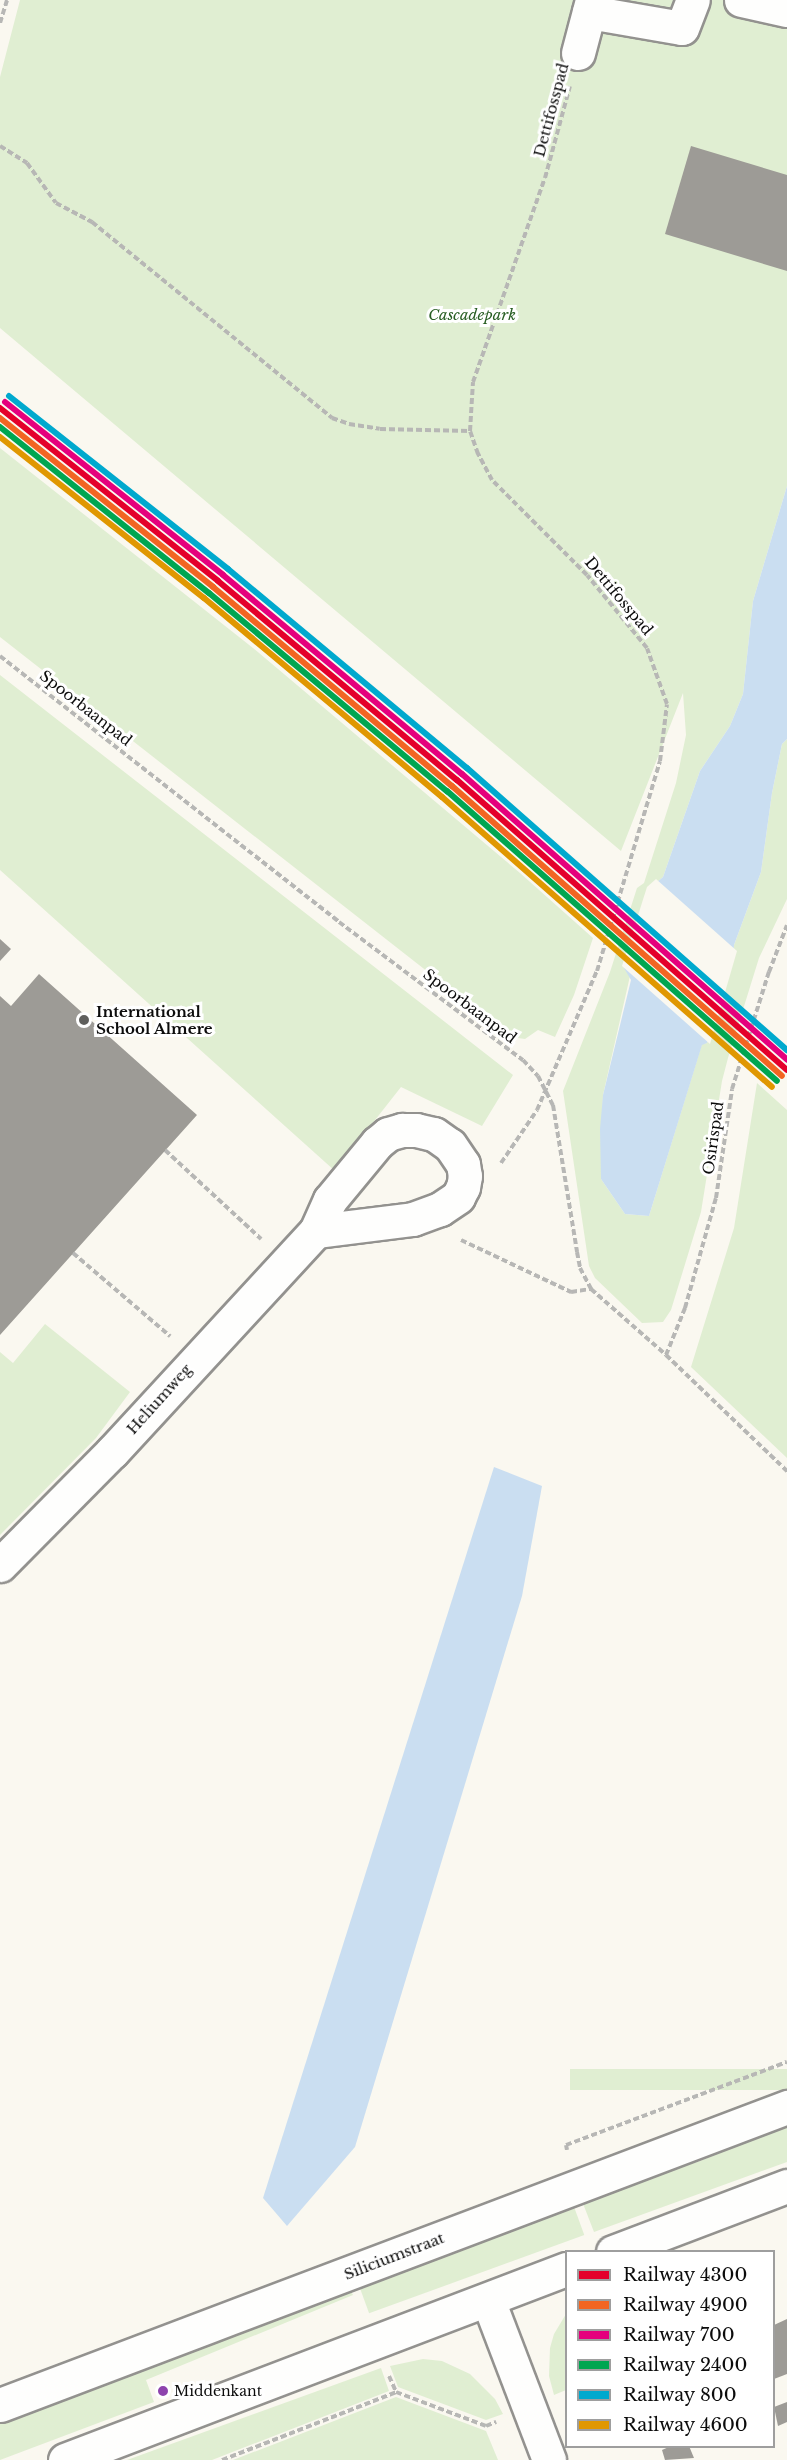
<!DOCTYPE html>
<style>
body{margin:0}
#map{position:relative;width:787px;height:2460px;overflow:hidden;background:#faf8f0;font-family:"Libre Baskerville",serif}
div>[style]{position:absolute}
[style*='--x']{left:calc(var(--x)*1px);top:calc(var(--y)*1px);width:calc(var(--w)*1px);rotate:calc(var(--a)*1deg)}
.green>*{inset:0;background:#e0eed2;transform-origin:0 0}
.water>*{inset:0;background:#cadef1}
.pier>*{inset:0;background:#faf8f0}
.building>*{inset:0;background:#9d9b96}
.path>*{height:4px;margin-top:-2px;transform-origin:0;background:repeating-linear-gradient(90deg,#b7b7b5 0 6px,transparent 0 9px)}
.roads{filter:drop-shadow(2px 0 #93928f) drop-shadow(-2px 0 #93928f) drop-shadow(0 2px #93928f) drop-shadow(0 -2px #93928f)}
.minor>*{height:33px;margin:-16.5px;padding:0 16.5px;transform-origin:16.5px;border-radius:16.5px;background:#fefefd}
.rail-1>*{height:6px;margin:-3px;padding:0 3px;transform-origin:3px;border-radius:3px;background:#e4002b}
.rail-2>*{height:6px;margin:-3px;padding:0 3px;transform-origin:3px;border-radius:3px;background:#f26522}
.rail-3>*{height:6px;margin:-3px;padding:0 3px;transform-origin:3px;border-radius:3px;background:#e5007d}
.rail-4>*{height:6px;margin:-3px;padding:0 3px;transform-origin:3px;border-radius:3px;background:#00a651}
.rail-5>*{height:6px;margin:-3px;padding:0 3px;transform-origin:3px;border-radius:3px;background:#00a9ce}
.rail-6>*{height:6px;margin:-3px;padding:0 3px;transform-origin:3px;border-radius:3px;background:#e09701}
.dots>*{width:16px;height:16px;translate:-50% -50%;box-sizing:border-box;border:3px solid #fff;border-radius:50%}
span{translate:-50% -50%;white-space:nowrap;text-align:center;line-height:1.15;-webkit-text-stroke:6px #fff;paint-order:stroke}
.bus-label{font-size:14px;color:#0c0c0c}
.left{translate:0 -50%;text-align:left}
.street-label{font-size:15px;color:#0c0c0c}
.park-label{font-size:15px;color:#285e23;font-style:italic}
.poi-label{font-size:15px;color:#0c0c0c;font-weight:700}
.legend{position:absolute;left:565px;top:2250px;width:210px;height:198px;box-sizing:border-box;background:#fff;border:2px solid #9e9e9e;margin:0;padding:8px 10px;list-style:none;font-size:18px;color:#0c0c0c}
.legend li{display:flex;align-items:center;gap:12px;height:30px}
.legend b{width:30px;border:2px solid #9e9e9e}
</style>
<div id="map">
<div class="green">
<i style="clip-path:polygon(20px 0,787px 0,787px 486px,753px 601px,743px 694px,730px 726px,700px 771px,663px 877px,650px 888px,603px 1095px,601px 1179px,625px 1214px,649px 1216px,702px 1044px,707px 1043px,733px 958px,734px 945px,761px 872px,772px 793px,782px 744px,787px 739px,787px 899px,759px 958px,728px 1058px,722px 1081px,701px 1212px,671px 1310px,663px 1322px,642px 1323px,595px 1278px,589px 1266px,563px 1091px,610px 972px,637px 888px,644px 883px,676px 783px,686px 735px,683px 693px,621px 851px,0 328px,0 77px)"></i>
<i style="clip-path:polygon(0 448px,253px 648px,520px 873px,593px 938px,574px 995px,555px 1037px,538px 1030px,525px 1039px,511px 1037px,0 637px)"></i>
<i style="clip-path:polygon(0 675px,513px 1075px,482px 1126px,401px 1087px,335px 1171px,0 870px)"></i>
<i style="clip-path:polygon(757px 1083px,787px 1110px,787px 1458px,691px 1367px,734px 1228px)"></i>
<i style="clip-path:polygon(45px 1324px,130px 1392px,96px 1438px,0 1535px,0 1352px,13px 1363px)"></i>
<i style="left:787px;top:2069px;width:21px;height:217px;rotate:90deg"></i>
<i style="clip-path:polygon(787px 2125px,787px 2162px,594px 2232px,582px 2201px,700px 2161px)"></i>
<i style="left:573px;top:2204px;width:33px;height:229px;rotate:70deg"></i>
<i style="clip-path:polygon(350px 2289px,353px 2295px,146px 2380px,154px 2402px,0 2460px,0 2423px)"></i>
<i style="clip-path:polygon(566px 2314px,566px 2390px,554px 2395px,549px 2376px,550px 2348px,554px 2334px)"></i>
<i style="clip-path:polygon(423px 2359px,442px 2361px,470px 2374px,495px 2399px,503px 2414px,486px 2420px,398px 2387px,390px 2366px)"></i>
<i style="clip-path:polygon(381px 2368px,389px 2391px,212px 2460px,127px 2460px)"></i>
<i style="clip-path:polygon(396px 2397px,486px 2431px,498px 2460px,233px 2460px)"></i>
</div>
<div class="water">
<i style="clip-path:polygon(787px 486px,787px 739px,782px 744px,772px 793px,761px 872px,734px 945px,733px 958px,709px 1036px,707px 1043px,702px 1045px,649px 1216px,625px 1214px,601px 1179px,600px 1129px,603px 1095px,631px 980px,624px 968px,650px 888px,663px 877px,700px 771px,730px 726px,743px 694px,753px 601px)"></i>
<i style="clip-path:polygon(494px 1467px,542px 1486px,522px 1596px,355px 2147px,287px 2226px,263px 2198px)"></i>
</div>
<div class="pier">
<i style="clip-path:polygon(656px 879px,737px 951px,710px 1044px,622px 966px,647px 887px)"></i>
</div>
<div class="building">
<i style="clip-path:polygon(691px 146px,787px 175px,787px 271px,665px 234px)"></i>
<i style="clip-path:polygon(0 939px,11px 949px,0 961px)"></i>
<i style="clip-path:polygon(39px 974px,197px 1115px,0 1335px,0 996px,11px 1006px)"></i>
<i style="clip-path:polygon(787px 2319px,787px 2374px,774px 2379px,774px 2325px)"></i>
<i style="clip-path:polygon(787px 2402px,787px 2422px,778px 2426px,774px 2407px)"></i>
<i style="clip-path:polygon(671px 2446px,689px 2446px,694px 2458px,665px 2460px,662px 2450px)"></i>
</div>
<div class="path">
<i style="--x:0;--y:23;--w:24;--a:-73"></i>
<i style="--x:0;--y:146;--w:32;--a:32"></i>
<i style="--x:27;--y:163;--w:49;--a:54.1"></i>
<i style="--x:56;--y:203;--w:41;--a:27.8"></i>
<i style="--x:92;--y:222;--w:310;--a:39.2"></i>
<i style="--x:332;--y:418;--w:18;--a:19"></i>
<i style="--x:349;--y:424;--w:31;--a:9"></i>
<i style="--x:380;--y:429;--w:90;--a:1.3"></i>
<i style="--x:0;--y:656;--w:431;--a:38.1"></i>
<i style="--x:339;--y:922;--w:230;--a:36.9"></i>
<i style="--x:523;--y:1060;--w:22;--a:47"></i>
<i style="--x:538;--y:1076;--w:33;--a:63"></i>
<i style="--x:553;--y:1105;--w:149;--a:80.7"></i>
<i style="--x:577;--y:1252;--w:16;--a:79"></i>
<i style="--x:580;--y:1268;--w:24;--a:62"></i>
<i style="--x:591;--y:1289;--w:100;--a:41.3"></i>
<i style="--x:666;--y:1355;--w:168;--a:43.8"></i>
<i style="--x:165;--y:1150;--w:131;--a:42.8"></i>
<i style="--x:501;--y:1163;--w:64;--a:-55.8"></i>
<i style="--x:537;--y:1110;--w:151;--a:-66.7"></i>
<i style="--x:597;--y:971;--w:219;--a:-73.3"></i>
<i style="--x:660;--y:761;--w:57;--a:-83"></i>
<i style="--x:667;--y:704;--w:59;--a:-109.7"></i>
<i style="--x:647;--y:648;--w:94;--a:-129.4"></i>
<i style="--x:587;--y:575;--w:134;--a:-135"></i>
<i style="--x:492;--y:480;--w:30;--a:-118"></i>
<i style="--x:478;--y:454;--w:24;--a:-109"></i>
<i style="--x:470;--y:431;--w:49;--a:-86.5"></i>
<i style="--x:473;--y:382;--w:216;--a:-70.6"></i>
<i style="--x:545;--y:178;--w:95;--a:-74.8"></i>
<i style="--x:461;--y:1240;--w:122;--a:25.3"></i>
<i style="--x:571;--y:1292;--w:20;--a:-9"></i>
<i style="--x:73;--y:1253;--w:128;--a:40.6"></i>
<i style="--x:666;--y:1355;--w:51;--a:-68"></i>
<i style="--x:685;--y:1308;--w:114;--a:-74.3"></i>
<i style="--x:716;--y:1198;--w:110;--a:-81.6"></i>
<i style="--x:732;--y:1089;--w:123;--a:-72.5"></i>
<i style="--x:769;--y:972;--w:50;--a:-69"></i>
<i style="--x:567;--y:2150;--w:5;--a:-101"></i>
<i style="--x:566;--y:2145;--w:236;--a:-20.6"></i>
<i style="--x:389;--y:2376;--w:17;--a:66"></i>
<i style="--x:222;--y:2460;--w:187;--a:-21.3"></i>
<i style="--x:396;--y:2392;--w:96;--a:20.7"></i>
<i style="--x:486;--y:2426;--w:11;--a:-22"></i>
</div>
<div class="roads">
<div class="minor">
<i style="--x:741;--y:0;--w:47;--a:12.3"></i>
<i style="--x:589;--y:12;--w:94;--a:9.8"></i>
<i style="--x:682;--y:28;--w:30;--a:-69"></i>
<i style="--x:578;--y:53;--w:55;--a:-75.2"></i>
<i style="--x:0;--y:1565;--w:159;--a:-45.3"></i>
<i style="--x:112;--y:1452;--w:301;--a:-47.3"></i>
<i style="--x:316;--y:1231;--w:34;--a:-66"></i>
<i style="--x:330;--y:1200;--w:74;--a:-50.5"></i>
<i style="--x:377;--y:1143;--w:14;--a:-39"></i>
<i style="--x:388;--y:1134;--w:15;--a:-16"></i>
<i style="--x:402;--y:1130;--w:14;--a:0"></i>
<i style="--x:416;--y:1130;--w:18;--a:13"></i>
<i style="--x:434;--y:1134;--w:19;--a:35"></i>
<i style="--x:450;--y:1145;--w:23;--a:56"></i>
<i style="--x:463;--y:1164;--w:12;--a:81"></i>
<i style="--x:465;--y:1176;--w:11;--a:100"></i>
<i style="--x:463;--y:1187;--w:11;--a:117"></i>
<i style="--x:458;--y:1197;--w:22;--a:146"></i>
<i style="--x:440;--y:1209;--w:29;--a:160"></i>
<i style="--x:413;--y:1219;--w:98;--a:172.9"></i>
<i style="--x:613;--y:2252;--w:186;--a:-20.8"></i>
<i style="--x:488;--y:2300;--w:171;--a:69.1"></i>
<i style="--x:0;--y:2405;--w:842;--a:-20.74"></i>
<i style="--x:65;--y:2460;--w:536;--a:-20.87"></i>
</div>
</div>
<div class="rail-1">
<i style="--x:0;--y:408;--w:278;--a:38.4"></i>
<i style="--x:218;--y:581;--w:311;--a:39.8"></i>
<i style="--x:457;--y:780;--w:439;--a:41.3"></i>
</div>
<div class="rail-2">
<i style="--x:0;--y:418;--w:272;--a:38.4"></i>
<i style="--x:213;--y:587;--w:311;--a:39.8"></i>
<i style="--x:452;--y:786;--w:439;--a:41.3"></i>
</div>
<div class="rail-3">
<i style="--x:5;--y:402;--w:278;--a:38.4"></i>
<i style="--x:223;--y:575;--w:311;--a:39.8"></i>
<i style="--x:462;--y:774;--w:433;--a:41.3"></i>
</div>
<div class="rail-4">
<i style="--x:0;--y:427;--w:267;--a:38.5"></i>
<i style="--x:209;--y:593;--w:310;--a:39.8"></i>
<i style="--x:447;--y:791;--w:439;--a:41.3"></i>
</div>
<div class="rail-5">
<i style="--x:9;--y:396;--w:279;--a:38.3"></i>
<i style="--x:228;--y:569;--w:311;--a:39.8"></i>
<i style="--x:467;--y:768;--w:427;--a:41.4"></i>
</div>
<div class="rail-6">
<i style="--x:0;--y:437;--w:260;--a:38.3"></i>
<i style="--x:204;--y:598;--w:310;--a:39.9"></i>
<i style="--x:442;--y:797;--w:439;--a:41.3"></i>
</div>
<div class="dots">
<i style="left:84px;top:1020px;background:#5f5f5c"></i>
<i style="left:163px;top:2391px;background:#8e44ad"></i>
</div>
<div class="bus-label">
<span class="left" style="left:174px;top:2391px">Middenkant</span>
</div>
<div class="street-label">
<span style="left:551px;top:110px;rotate:-75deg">Dettifosspad</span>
<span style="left:619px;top:596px;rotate:50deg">Dettifosspad</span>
<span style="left:86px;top:708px;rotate:38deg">Spoorbaanpad</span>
<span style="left:470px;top:1006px;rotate:37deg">Spoorbaanpad</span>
<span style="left:713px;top:1138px;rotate:-82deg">Osirispad</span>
<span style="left:159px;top:1399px;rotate:-48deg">Heliumweg</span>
<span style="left:394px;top:2256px;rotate:-21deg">Siliciumstraat</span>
</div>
<div class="park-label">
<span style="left:472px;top:315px">Cascadepark</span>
</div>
<div class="poi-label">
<span class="left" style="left:96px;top:1020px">International<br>School Almere</span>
</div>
<ul class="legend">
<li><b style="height:8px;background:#e4002b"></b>Railway 4300</li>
<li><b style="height:8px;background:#f26522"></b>Railway 4900</li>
<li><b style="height:8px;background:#e5007d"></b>Railway 700</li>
<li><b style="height:8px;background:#00a651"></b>Railway 2400</li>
<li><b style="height:8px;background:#00a9ce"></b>Railway 800</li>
<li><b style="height:8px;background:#e09701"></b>Railway 4600</li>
</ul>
</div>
